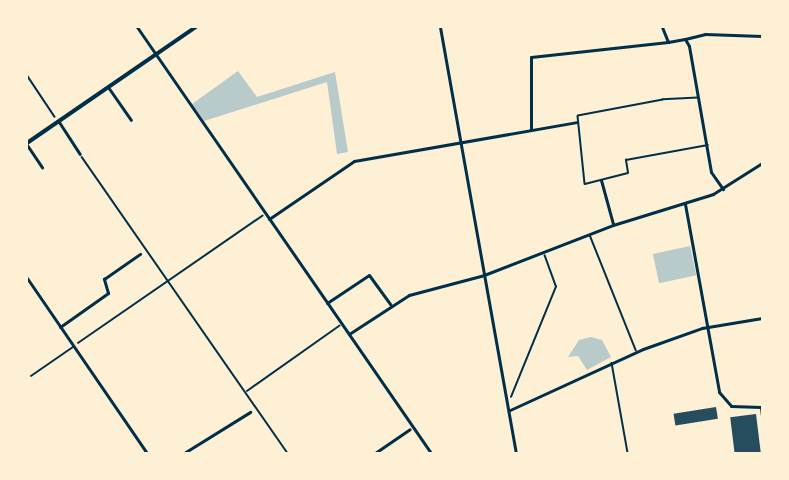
<!DOCTYPE html>
<style>
body{margin:0}
#map{position:relative;width:789px;height:480px;overflow:hidden;background:#fdf0d5;font-family:Ubuntu,sans-serif}
div>[style]{position:absolute}
[style*='--x']{left:calc(var(--x)*1px);top:calc(var(--y)*1px);width:calc(var(--w)*1px);rotate:calc(var(--a)*1deg)}
.green>*{inset:0;background:#b9caca;transform-origin:0 0}
.building>*{inset:0;background:#264d5e;transform-origin:0 0}
.path>*{height:1.5px;margin:-0.75px;padding:0 0.75px;transform-origin:0.75px;border-radius:0.75px;background:#003049}
.service>*{height:1.5px;margin:-0.75px;padding:0 0.75px;transform-origin:0.75px;border-radius:0.75px;background:#003049}
.minor>*{height:3px;margin:-1.5px;padding:0 1.5px;transform-origin:1.5px;border-radius:1.5px;background:#003049}
.tertiary>*{height:4px;margin:-2px;padding:0 2px;transform-origin:2px;border-radius:2px;background:#003049}
span{translate:-50% -50%;white-space:nowrap;text-align:center;line-height:1.15;-webkit-text-stroke:5px #fdf0d5;paint-order:stroke}
.frame{position:absolute;inset:0;border:28px solid #fdf0d5;pointer-events:none}
</style>
<div id="map">
<div class="green">
<i style="clip-path:polygon(238px 71px,257px 97px,335px 72px,348px 152px,337px 154px,327px 82px,204px 121px,192px 104px)"></i>
<i style="left:690px;top:246px;width:30px;height:38px;rotate:78deg"></i>
<i style="clip-path:polygon(591px 337px,602px 340px,611px 357px,587px 370px,578px 356px,568px 357px,579px 340px)"></i>
</div>
<div class="building">
<i style="left:716px;top:407px;width:12px;height:43px;rotate:81deg"></i>
<i style="left:756px;top:414px;width:39px;height:26px;rotate:83deg"></i>
</div>
<div class="path">
<i style="--x:27;--y:75;--w:50;--a:56.3"></i>
<i style="--x:82;--y:157;--w:361;--a:55.2"></i>
<i style="--x:78;--y:343;--w:224;--a:-34.6"></i>
<i style="--x:247;--y:391;--w:113;--a:-35.2"></i>
<i style="--x:511;--y:397;--w:119;--a:-67.8"></i>
<i style="--x:556;--y:287;--w:33;--a:-110"></i>
</div>
<div class="service">
<i style="--x:698;--y:98;--w:35;--a:177"></i>
<i style="--x:663;--y:100;--w:86;--a:169.3"></i>
<i style="--x:578;--y:116;--w:68;--a:84.1"></i>
<i style="--x:585;--y:184;--w:44;--a:-14.3"></i>
<i style="--x:628;--y:173;--w:13;--a:-99"></i>
<i style="--x:626;--y:160;--w:83;--a:-10.4"></i>
<i style="--x:590;--y:235;--w:124;--a:68.2"></i>
<i style="--x:612;--y:363;--w:91;--a:79.9"></i>
<i style="--x:31;--y:376;--w:51;--a:-34.6"></i>
</div>
<div class="minor">
<i style="--x:137;--y:27;--w:518;--a:55.39"></i>
<i style="--x:440;--y:27;--w:433;--a:79.9"></i>
<i style="--x:662;--y:27;--w:16;--a:68"></i>
<i style="--x:668;--y:42;--w:17;--a:-10"></i>
<i style="--x:685;--y:39;--w:8;--a:60"></i>
<i style="--x:689;--y:46;--w:128;--a:80.1"></i>
<i style="--x:711;--y:172;--w:21;--a:55"></i>
<i style="--x:685;--y:39;--w:21;--a:-14"></i>
<i style="--x:705;--y:34;--w:57;--a:2"></i>
<i style="--x:108;--y:87;--w:40;--a:55.1"></i>
<i style="--x:59;--y:122;--w:38;--a:57"></i>
<i style="--x:531;--y:129;--w:72;--a:-90"></i>
<i style="--x:531;--y:57;--w:138;--a:-6.2"></i>
<i style="--x:27;--y:145;--w:27;--a:56"></i>
<i style="--x:601;--y:180;--w:46;--a:74.7"></i>
<i style="--x:685;--y:204;--w:191;--a:79.7"></i>
<i style="--x:719;--y:392;--w:18;--a:49"></i>
<i style="--x:731;--y:406;--w:30;--a:2"></i>
<i style="--x:761;--y:407;--w:9;--a:84"></i>
<i style="--x:269;--y:219;--w:103;--a:-34.3"></i>
<i style="--x:354;--y:161;--w:226;--a:-9.9"></i>
<i style="--x:27;--y:278;--w:212;--a:55.6"></i>
<i style="--x:327;--y:303;--w:50;--a:-33.7"></i>
<i style="--x:369;--y:275;--w:37;--a:54"></i>
<i style="--x:60;--y:327;--w:59;--a:-35.3"></i>
<i style="--x:108;--y:293;--w:15;--a:-106"></i>
<i style="--x:104;--y:279;--w:44;--a:-34.8"></i>
<i style="--x:349;--y:334;--w:72;--a:-33"></i>
<i style="--x:409;--y:295;--w:78;--a:-14.9"></i>
<i style="--x:484;--y:275;--w:138;--a:-21.2"></i>
<i style="--x:613;--y:225;--w:105;--a:-17.2"></i>
<i style="--x:713;--y:194;--w:58;--a:-32.3"></i>
<i style="--x:510;--y:410;--w:146;--a:-24.6"></i>
<i style="--x:643;--y:349;--w:63;--a:-19.6"></i>
<i style="--x:702;--y:328;--w:61;--a:-9.5"></i>
<i style="--x:184;--y:453;--w:78;--a:-31.8"></i>
<i style="--x:375;--y:453;--w:42;--a:-34.4"></i>
</div>
<div class="tertiary">
<i style="--x:27;--y:143;--w:205;--a:-34.5"></i>
</div>
<div class="frame"></div>
</div>
